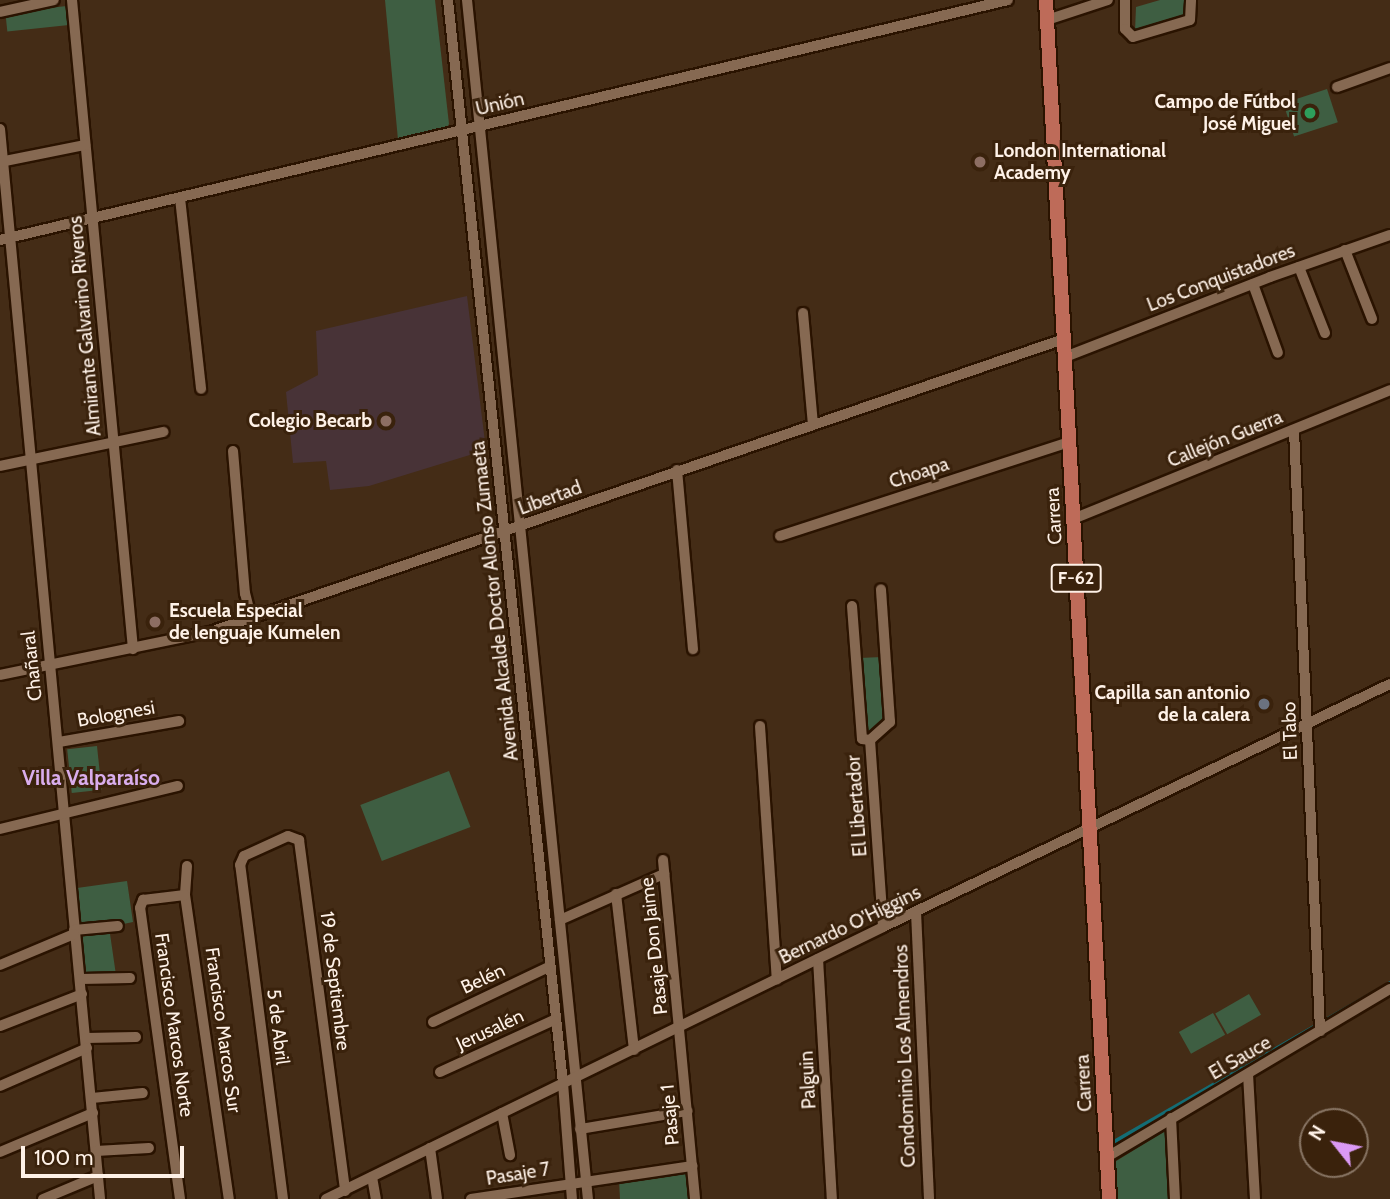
<!DOCTYPE html>
<meta charset="utf-8">
<style>
body{margin:0}
#map{position:relative;width:1390px;height:1199px;overflow:hidden;background:#442c16;font-family:Cabin,sans-serif}
div>[style]{position:absolute}
[style*='--x']{left:calc(var(--x)*1px);top:calc(var(--y)*1px);width:calc(var(--w)*1px);rotate:calc(var(--a)*1deg)}
.education>*{inset:0;background:#483337}
.green>*{inset:0;background:#3e5e42;transform-origin:0 0}
.stream>*{height:3.5px;margin:-1.75px;padding:0 1.75px;transform-origin:1.75px;border-radius:1.75px;background:#146d75}
.roads{filter:drop-shadow(2px 0 #2a1300) drop-shadow(-2px 0 #2a1300) drop-shadow(0 2px #2a1300) drop-shadow(0 -2px #2a1300)}
.minor>*{height:10px;margin:-5px;padding:0 5px;transform-origin:5px;border-radius:5px;background:#866952}
.major>*{height:14px;margin:-7px;padding:0 7px;transform-origin:7px;border-radius:7px;background:#be6b59}
.dots>*{width:19px;height:19px;translate:-50% -50%;box-sizing:border-box;border:4px solid #3a220c;border-radius:50%}
span{translate:-50% -50%;white-space:nowrap;text-align:center;line-height:1.15;-webkit-text-stroke:6px #3a220c;paint-order:stroke}
.shield-label span{padding:2px 5px;background:#3a220c;border:2px solid;border-radius:5px;-webkit-text-stroke-width:0}
.shield-label{font-size:18px;color:#fef1e7;font-weight:700}
.poi-label{font-size:19px;color:#fef1e7;font-weight:700}
.right{translate:-100% -50%;text-align:right}
.left{translate:0 -50%;text-align:left}
.street-label{font-size:19px;color:#fef1e7}
.neighbourhood-label{font-size:21px;color:#d9adec;font-weight:700}
.north{position:absolute;left:1299px;top:1108px;width:70px;height:70px;box-sizing:border-box;background:#3a220c;border:2px solid #887564;border-radius:50%;rotate:301deg;font-size:19px;font-weight:700;line-height:28px;text-align:center;color:#fef1e7}
.north::after{content:'';display:block;margin:auto;width:24px;height:32px;background:#db99f5;clip-path:polygon(50% 0,100% 100%,50% 72%,0 100%)}
.scale{position:absolute;left:21px;top:1146px;width:163px;height:32px;box-sizing:border-box;border:4px solid #fef1e7;border-top:0;padding-left:9px;font-size:21px;line-height:24px;white-space:nowrap;color:#fef1e7;-webkit-text-stroke:5px #3a220c;paint-order:stroke}
</style>
<div id="map">
<div class="education">
<i style="clip-path:polygon(467px 296px,486px 450px,369px 486px,330px 490px,326px 461px,293px 463px,286px 392px,318px 375px,316px 331px)"></i>
</div>
<div class="green">
<i style="clip-path:polygon(385px 0,435px 0,449px 124px,445px 130px,398px 140px)"></i>
<i style="clip-path:polygon(1160px 0,1187px 0,1188px 17px,1135px 31px,1136px 7px)"></i>
<i style="left:67px;top:6px;width:19px;height:62px;rotate:84deg"></i>
<i style="left:1327px;top:89px;width:35px;height:46px;rotate:72deg"></i>
<i style="clip-path:polygon(882px 657px,888px 720px,872px 735px,864px 735px,859px 658px)"></i>
<i style="left:97px;top:746px;width:44px;height:30px;rotate:84deg"></i>
<i style="left:449px;top:771px;width:60px;height:95px;rotate:69deg"></i>
<i style="clip-path:polygon(127px 881px,133px 922px,109px 927px,116px 975px,85px 976px,77px 888px)"></i>
<i style="left:1249px;top:994px;width:24px;height:39px;rotate:60deg"></i>
<i style="left:1213px;top:1013px;width:25px;height:39px;rotate:61deg"></i>
<i style="clip-path:polygon(1168px 1129px,1172px 1199px,1115px 1199px,1113px 1163px)"></i>
<i style="clip-path:polygon(690px 1172px,692px 1199px,620px 1199px,619px 1180px)"></i>
</div>
<div class="stream">
<i style="--x:1114;--y:1142;--w:319;--a:-29.9"></i>
</div>
<div class="roads">
<div class="minor">
<i style="--x:72;--y:0;--w:652;--a:84.63"></i>
<i style="--x:448;--y:0;--w:1089;--a:83.94"></i>
<i style="--x:563;--y:1083;--w:116;--a:85.6"></i>
<i style="--x:467;--y:0;--w:1205;--a:84.24"></i>
<i style="--x:1125;--y:0;--w:29;--a:90"></i>
<i style="--x:1125;--y:29;--w:11;--a:45"></i>
<i style="--x:1133;--y:37;--w:59;--a:-16.6"></i>
<i style="--x:1190;--y:20;--w:20;--a:-87"></i>
<i style="--x:0;--y:12;--w:55;--a:-12.5"></i>
<i style="--x:1047;--y:20;--w:64;--a:-18.2"></i>
<i style="--x:1337;--y:87;--w:56;--a:-19.7"></i>
<i style="--x:0;--y:129;--w:1075;--a:84.66"></i>
<i style="--x:0;--y:162;--w:87;--a:-11.3"></i>
<i style="--x:180;--y:198;--w:192;--a:83.7"></i>
<i style="--x:0;--y:240;--w:1036;--a:-13.39"></i>
<i style="--x:1345;--y:250;--w:74;--a:68.6"></i>
<i style="--x:1299;--y:267;--w:71;--a:68.5"></i>
<i style="--x:1253;--y:284;--w:73;--a:70.1"></i>
<i style="--x:803;--y:313;--w:112;--a:84.9"></i>
<i style="--x:1065;--y:357;--w:220;--a:-21.3"></i>
<i style="--x:1270;--y:277;--w:127;--a:-19.3"></i>
<i style="--x:1294;--y:430;--w:602;--a:87.52"></i>
<i style="--x:233;--y:451;--w:143;--a:85.2"></i>
<i style="--x:245;--y:593;--w:25;--a:76"></i>
<i style="--x:0;--y:466;--w:167;--a:-11.8"></i>
<i style="--x:677;--y:470;--w:180;--a:84.9"></i>
<i style="--x:1073;--y:519;--w:342;--a:-22.1"></i>
<i style="--x:780;--y:536;--w:304;--a:-18"></i>
<i style="--x:852;--y:606;--w:133;--a:85.7"></i>
<i style="--x:862;--y:739;--w:8;--a:7"></i>
<i style="--x:870;--y:740;--w:187;--a:86"></i>
<i style="--x:0;--y:675;--w:214;--a:-11.6"></i>
<i style="--x:210;--y:632;--w:903;--a:-18.94"></i>
<i style="--x:760;--y:726;--w:254;--a:86.2"></i>
<i style="--x:870;--y:740;--w:27;--a:-42"></i>
<i style="--x:890;--y:722;--w:133;--a:-93.9"></i>
<i style="--x:59;--y:742;--w:122;--a:-9.9"></i>
<i style="--x:0;--y:829;--w:183;--a:-13.6"></i>
<i style="--x:663;--y:860;--w:341;--a:84.6"></i>
<i style="--x:187;--y:866;--w:29;--a:94"></i>
<i style="--x:185;--y:895;--w:307;--a:81.8"></i>
<i style="--x:616;--y:894;--w:157;--a:83.4"></i>
<i style="--x:916;--y:912;--w:287;--a:87.4"></i>
<i style="--x:560;--y:920;--w:114;--a:-23.9"></i>
<i style="--x:74;--y:930;--w:44;--a:-5.2"></i>
<i style="--x:818;--y:959;--w:240;--a:86.7"></i>
<i style="--x:0;--y:965;--w:80;--a:-22.7"></i>
<i style="--x:81;--y:979;--w:49;--a:-1.2"></i>
<i style="--x:433;--y:1022;--w:128;--a:-25.4"></i>
<i style="--x:0;--y:1026;--w:88;--a:-21.3"></i>
<i style="--x:86;--y:1038;--w:50;--a:-1.1"></i>
<i style="--x:440;--y:1072;--w:125;--a:-24.5"></i>
<i style="--x:1248;--y:1074;--w:125;--a:86.8"></i>
<i style="--x:0;--y:1086;--w:95;--a:-23.6"></i>
<i style="--x:92;--y:1098;--w:51;--a:-5.6"></i>
<i style="--x:502;--y:1113;--w:43;--a:79.2"></i>
<i style="--x:1171;--y:1118;--w:81;--a:87.2"></i>
<i style="--x:580;--y:1129;--w:109;--a:-9.5"></i>
<i style="--x:430;--y:1148;--w:51;--a:82.2"></i>
<i style="--x:96;--y:1151;--w:53;--a:-3.2"></i>
<i style="--x:0;--y:1152;--w:101;--a:-22.8"></i>
<i style="--x:1107;--y:1157;--w:329;--a:-30.7"></i>
<i style="--x:372;--y:1177;--w:22;--a:80"></i>
<i style="--x:43;--y:1199;--w:60;--a:-22.7"></i>
<i style="--x:180;--y:1199;--w:294;--a:-97.8"></i>
<i style="--x:140;--y:908;--w:9;--a:-69"></i>
<i style="--x:143;--y:900;--w:42;--a:-6.8"></i>
<i style="--x:283;--y:1199;--w:337;--a:-97.3"></i>
<i style="--x:240;--y:865;--w:10;--a:-66"></i>
<i style="--x:244;--y:856;--w:48;--a:-24.4"></i>
<i style="--x:288;--y:836;--w:12;--a:20"></i>
<i style="--x:299;--y:840;--w:354;--a:82.5"></i>
<i style="--x:326;--y:1199;--w:620;--a:-26.03"></i>
<i style="--x:883;--y:927;--w:562;--a:-25.61"></i>
<i style="--x:471;--y:1199;--w:224;--a:-8.5"></i>
</div>
<div class="major">
<i style="--x:1046;--y:0;--w:1201;--a:86.99"></i>
</div>
</div>
<div class="dots">
<i style="left:1310px;top:113px;background:#2e9e5b"></i>
<i style="left:980px;top:162px;background:#8d6e63"></i>
<i style="left:386px;top:421px;background:#8d6e63"></i>
<i style="left:155px;top:622px;background:#8d6e63"></i>
<i style="left:1264px;top:704px;background:#6b7280"></i>
</div>
<div class="shield-label">
<span style="left:1076px;top:578px">F-62</span>
</div>
<div class="poi-label">
<span class="right" style="left:1296px;top:113px">Campo de Fútbol<br>José Miguel</span>
<span class="left" style="left:994px;top:162px">London International<br>Academy</span>
<span class="right" style="left:372px;top:421px">Colegio Becarb</span>
<span class="left" style="left:169px;top:622px">Escuela Especial<br>de lenguaje Kumelen</span>
<span class="right" style="left:1250px;top:704px">Capilla san antonio<br>de la calera</span>
</div>
<div class="street-label">
<span style="left:500px;top:104px;rotate:-13deg">Unión</span>
<span style="left:1221px;top:278px;rotate:-21deg">Los Conquistadores</span>
<span style="left:85px;top:326px;rotate:-95deg">Almirante Galvarino Riveros</span>
<span style="left:1225px;top:439px;rotate:-22deg">Callejón Guerra</span>
<span style="left:919px;top:473px;rotate:-18deg">Choapa</span>
<span style="left:550px;top:498px;rotate:-20deg">Libertad</span>
<span style="left:1054px;top:516px;rotate:-93deg">Carrera</span>
<span style="left:495px;top:601px;rotate:-96deg">Avenida Alcalde Doctor Alonso Zumaeta</span>
<span style="left:32px;top:666px;rotate:-96deg">Chañaral</span>
<span style="left:116px;top:714px;rotate:-10deg">Bolognesi</span>
<span style="left:1290px;top:731px;rotate:-92deg">El Tabo</span>
<span style="left:857px;top:806px;rotate:-94deg">El Libertador</span>
<span style="left:850px;top:925px;rotate:-26deg">Bernardo O'Higgins</span>
<span style="left:654px;top:946px;rotate:-96deg">Pasaje Don Jaime</span>
<span style="left:483px;top:979px;rotate:-25deg">Belén</span>
<span style="left:335px;top:981px;rotate:83deg">19 de Septiembre</span>
<span style="left:174px;top:1025px;rotate:82deg">Francisco Marcos Norte</span>
<span style="left:278px;top:1027px;rotate:83deg">5 de Abril</span>
<span style="left:223px;top:1030px;rotate:82deg">Francisco Marcos Sur</span>
<span style="left:490px;top:1030px;rotate:-25deg">Jerusalén</span>
<span style="left:905px;top:1056px;rotate:-92deg">Condominio Los Almendros</span>
<span style="left:1240px;top:1058px;rotate:-30deg">El Sauce</span>
<span style="left:808px;top:1080px;rotate:-93deg">Palguin</span>
<span style="left:1084px;top:1083px;rotate:-93deg">Carrera</span>
<span style="left:670px;top:1115px;rotate:-95deg">Pasaje 1</span>
<span style="left:518px;top:1174px;rotate:-9deg">Pasaje 7</span>
</div>
<div class="neighbourhood-label">
<span style="left:91px;top:778px">Villa Valparaíso</span>
</div>
<div class="north">N</div>
<div class="scale">100 m</div>
</div>
